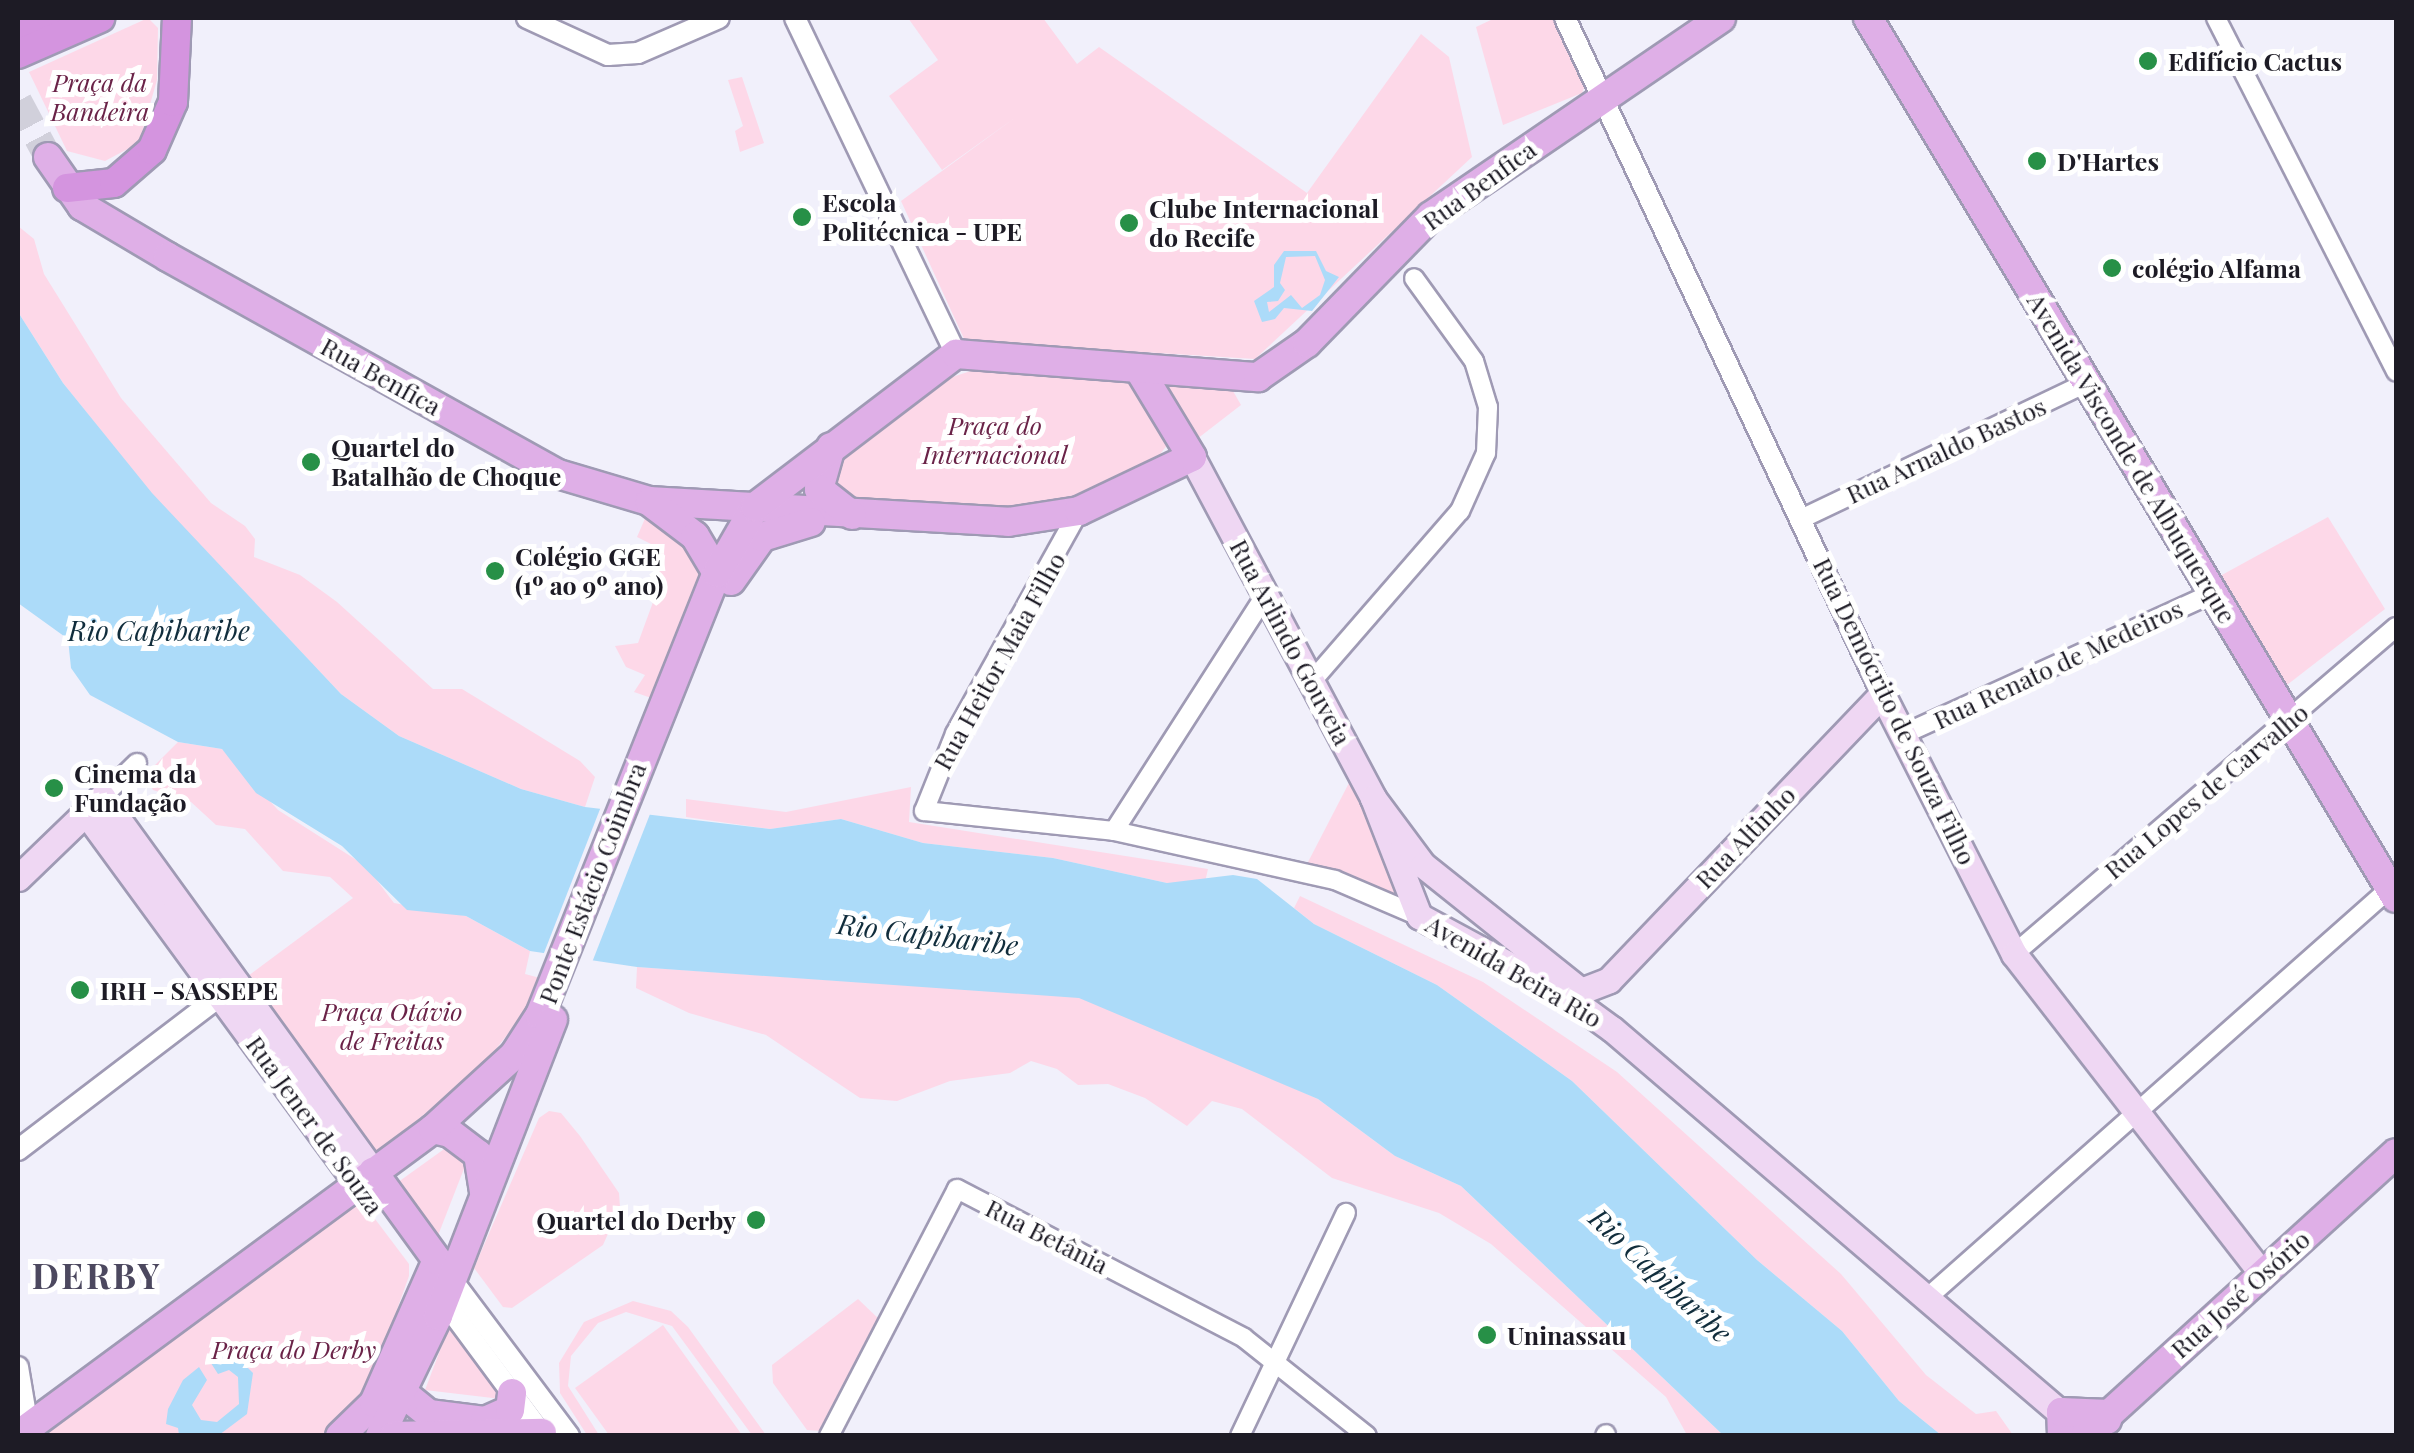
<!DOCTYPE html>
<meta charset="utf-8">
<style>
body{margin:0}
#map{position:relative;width:2414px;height:1453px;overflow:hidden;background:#f1f0fb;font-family:"Playfair Display",serif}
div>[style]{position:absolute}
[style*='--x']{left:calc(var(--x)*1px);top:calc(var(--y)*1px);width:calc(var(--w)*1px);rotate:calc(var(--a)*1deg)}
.green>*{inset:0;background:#fdd8e8}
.water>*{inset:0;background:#acdbf9}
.pier>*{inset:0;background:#f1f0fb}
.primary-tunnel>*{height:28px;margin-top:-14px;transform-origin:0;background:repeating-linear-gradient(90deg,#d1d0db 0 28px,transparent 0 42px)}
.roads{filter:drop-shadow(2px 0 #9f9ab4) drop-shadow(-2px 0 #9f9ab4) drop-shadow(0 2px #9f9ab4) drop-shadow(0 -2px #9f9ab4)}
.minor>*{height:18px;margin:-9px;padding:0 9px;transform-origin:9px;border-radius:9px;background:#fff}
.tertiary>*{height:20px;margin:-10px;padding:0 10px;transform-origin:10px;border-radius:10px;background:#fff}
.secondary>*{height:25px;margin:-12.5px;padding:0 12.5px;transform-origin:12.5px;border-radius:12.5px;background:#efd7f3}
.primary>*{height:28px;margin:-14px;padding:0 14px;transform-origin:14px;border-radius:14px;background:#dfafe7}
.trunk>*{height:28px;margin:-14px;padding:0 14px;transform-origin:14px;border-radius:14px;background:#d494df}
.dots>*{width:28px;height:28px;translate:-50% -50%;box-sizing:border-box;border:5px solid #fff;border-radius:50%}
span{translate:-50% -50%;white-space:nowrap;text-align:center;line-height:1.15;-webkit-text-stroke:10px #fff;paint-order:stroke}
.poi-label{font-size:25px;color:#1d1b25;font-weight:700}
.left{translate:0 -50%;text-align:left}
.right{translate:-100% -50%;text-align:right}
.park-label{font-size:25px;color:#6a2348;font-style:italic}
.street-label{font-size:25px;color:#1d1b25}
.water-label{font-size:28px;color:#112d3c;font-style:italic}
.district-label{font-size:35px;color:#4c485f;font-weight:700;letter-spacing:2.5px}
.frame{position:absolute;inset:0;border:20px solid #1d1b25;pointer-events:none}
</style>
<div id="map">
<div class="green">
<i style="clip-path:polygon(148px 18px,158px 28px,157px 80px,139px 143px,105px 161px,67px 151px,29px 72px)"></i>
<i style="clip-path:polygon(908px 18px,1043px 18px,1077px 64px,1099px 47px,1307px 193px,1421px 34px,1449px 57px,1472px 157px,1255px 359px,965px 341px,901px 201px,1016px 117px,942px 170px,889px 96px,938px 60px)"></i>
<i style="clip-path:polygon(1495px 18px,1554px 18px,1586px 83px,1582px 93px,1503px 125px,1476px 27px)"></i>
<i style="clip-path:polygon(742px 77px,764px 143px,740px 152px,735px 131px,743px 126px,728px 80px)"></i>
<i style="clip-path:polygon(18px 226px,34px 239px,44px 274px,121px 398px,211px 503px,245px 526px,255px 539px,254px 557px,300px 575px,337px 602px,433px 689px,462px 689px,580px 761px,595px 777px,585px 807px,521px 789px,399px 736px,341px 694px,151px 493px,63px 383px,18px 312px)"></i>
<i style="clip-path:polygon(983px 367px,1130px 383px,1168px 444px,1154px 462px,1107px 492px,1025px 514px,841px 501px,824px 470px,934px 383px)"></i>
<i style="clip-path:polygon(1166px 384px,1233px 391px,1241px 405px,1197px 439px)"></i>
<i style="clip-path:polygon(650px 507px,709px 563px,657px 700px,634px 692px,645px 675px,626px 667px,615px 646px,638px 643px,660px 583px,655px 546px,637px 537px)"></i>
<i style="clip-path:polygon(2328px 517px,2385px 609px,2283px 688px,2220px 576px)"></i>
<i style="clip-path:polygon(178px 742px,222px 749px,278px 810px,366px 866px,394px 903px,466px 916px,530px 951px,525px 974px,540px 978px,529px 1007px,481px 1068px,377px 1153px,244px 979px,353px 898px,330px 877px,283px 871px,245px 829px,216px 825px,191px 802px,153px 790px,145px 775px)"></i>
<i style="clip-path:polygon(1351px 779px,1376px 826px,1401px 897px,1307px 864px)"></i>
<i style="clip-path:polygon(911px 787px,909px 822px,1208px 869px,1205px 882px,1167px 883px,1053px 858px,923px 843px,841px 819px,770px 829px,686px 817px,686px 799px,786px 812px)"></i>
<i style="clip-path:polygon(1300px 896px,1483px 982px,1617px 1072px,1841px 1274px,1926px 1375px,1976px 1414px,1996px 1411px,2013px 1435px,1941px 1435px,1899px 1401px,1842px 1331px,1757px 1260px,1572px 1081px,1437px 985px,1314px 924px,1294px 908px)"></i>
<i style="clip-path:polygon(637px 967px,1079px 997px,1148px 1024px,1318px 1099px,1395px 1156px,1461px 1186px,1723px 1435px,1687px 1435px,1666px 1397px,1491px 1244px,1439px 1213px,1332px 1178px,1242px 1109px,1212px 1101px,1187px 1126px,1145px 1098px,1108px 1084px,1078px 1085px,1057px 1069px,1031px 1061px,1010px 1073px,950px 1081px,897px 1101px,860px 1098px,766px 1035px,689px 1013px,636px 988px)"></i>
<i style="clip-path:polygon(549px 1111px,561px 1113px,580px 1136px,619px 1193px,620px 1207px,603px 1245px,512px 1308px,503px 1307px,474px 1268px,539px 1118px)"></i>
<i style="clip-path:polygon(447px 1147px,467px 1161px,437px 1238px,394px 1185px)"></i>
<i style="clip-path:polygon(360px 1199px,409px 1264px,409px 1276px,368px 1391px,327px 1435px,31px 1436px)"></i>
<i style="clip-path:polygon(858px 1299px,882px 1322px,822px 1431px,807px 1430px,773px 1383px,772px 1365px)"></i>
<i style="clip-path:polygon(633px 1301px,671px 1311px,688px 1327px,766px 1435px,752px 1435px,672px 1326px,626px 1312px,598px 1323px,571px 1356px,568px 1386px,599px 1435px,587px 1435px,560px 1393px,559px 1363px,584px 1322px)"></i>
<i style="clip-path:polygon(450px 1324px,500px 1394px,501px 1399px,425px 1390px)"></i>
<i style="clip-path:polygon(663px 1325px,742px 1435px,609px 1435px,575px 1388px)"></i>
</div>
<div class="water">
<i style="clip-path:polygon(evenodd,1284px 251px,1316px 251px,1326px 271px,1339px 277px,1312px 311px,1284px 308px,1275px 319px,1262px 322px,1254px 301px,1274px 287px,1274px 265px,1284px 251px,1315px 256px,1325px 280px,1320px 295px,1302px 308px,1291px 295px,1269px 312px,1267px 302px,1278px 301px,1285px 290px,1280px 283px,1286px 257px,1315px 256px)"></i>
<i style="clip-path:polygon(18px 312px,63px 383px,152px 493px,341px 694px,399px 736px,521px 789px,585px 807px,770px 829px,841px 819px,923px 843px,1053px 858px,1167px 883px,1233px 875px,1257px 879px,1314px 924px,1437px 985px,1572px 1081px,1757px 1260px,1842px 1331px,1899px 1401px,1941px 1435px,1723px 1435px,1461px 1186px,1395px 1156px,1318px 1099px,1079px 998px,637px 967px,530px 951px,466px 916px,407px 910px,342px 846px,256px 793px,222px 749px,178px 742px,90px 695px,71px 668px,68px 639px,18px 603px)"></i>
<i style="clip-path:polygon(233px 1353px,253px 1373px,247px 1414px,219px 1435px,179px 1435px,178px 1428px,166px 1424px,168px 1409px,183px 1380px,199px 1367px,207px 1380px,192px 1405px,201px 1420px,217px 1422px,239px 1404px,238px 1377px,229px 1370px,218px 1374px,209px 1360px)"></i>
</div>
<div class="pier">
<i style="clip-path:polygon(602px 804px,652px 809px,591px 965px,542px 958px)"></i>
</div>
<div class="primary-tunnel">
<i style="--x:18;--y:101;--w:64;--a:61.8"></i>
</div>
<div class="roads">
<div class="minor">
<i style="--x:2216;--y:18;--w:397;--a:63"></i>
<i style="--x:1079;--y:511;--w:255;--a:119.1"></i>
<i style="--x:955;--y:734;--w:83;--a:111.9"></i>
<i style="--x:924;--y:811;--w:191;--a:6"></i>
<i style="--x:1114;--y:831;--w:226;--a:12.5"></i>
<i style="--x:1335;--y:880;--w:91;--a:23.2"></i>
<i style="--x:1803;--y:518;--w:316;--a:-25.5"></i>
<i style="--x:1312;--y:681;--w:225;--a:-49"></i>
<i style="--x:1460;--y:511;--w:64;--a:-65.9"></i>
<i style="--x:1486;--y:453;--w:46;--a:-87.5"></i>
<i style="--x:1488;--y:407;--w:48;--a:-106.9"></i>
<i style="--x:1474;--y:361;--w:102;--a:-125.9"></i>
<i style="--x:1904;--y:734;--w:340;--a:-24.5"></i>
<i style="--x:102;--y:797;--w:49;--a:-44.2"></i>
<i style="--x:1114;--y:831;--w:282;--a:-57.3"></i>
<i style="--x:2014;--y:954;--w:503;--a:-40.56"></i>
<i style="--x:1927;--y:1298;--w:625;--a:-41.5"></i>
<i style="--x:829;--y:1436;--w:278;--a:-62.6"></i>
<i style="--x:957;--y:1189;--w:323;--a:27.4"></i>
<i style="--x:1244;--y:1338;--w:157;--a:38.5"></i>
<i style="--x:1240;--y:1436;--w:247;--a:-64.6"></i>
<i style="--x:1605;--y:1436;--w:2;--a:-63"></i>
</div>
<div class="tertiary">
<i style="--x:527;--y:18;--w:89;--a:24.6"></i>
<i style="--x:608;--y:55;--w:30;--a:-4"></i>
<i style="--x:638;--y:53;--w:88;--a:-23.4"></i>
<i style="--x:795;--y:18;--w:373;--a:64.4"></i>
<i style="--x:1565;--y:18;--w:747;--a:64.88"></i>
<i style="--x:18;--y:1150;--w:254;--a:-37.3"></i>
<i style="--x:452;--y:1280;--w:195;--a:53.1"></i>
<i style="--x:438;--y:1293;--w:178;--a:53.5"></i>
<i style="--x:18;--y:1367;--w:61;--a:80.5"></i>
</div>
<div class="secondary">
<i style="--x:1192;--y:457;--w:386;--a:62"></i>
<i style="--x:1373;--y:798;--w:127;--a:68.7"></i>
<i style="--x:1419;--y:916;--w:166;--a:28.4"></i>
<i style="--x:1565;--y:995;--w:58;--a:35.9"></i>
<i style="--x:1612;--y:1029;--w:611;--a:40.55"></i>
<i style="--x:1373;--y:798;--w:84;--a:53.3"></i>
<i style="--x:1423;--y:865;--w:202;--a:38.6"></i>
<i style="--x:1581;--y:991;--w:30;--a:-21"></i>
<i style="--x:1609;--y:980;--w:395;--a:-46.3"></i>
<i style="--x:1882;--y:694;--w:292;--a:63.1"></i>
<i style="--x:2014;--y:954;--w:405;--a:52.2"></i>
<i style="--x:86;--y:813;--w:460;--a:53.8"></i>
<i style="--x:18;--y:878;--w:117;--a:-44"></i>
<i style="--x:102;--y:797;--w:463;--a:54.1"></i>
</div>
<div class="primary">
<i style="--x:1868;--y:18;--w:1026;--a:59.04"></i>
<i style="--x:48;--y:157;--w:60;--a:55.2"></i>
<i style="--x:82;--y:206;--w:100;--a:30.7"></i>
<i style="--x:168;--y:257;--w:446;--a:29.1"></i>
<i style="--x:558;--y:474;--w:95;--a:16.5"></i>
<i style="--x:649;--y:501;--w:360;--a:3.3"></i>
<i style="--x:1008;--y:522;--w:72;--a:-8.8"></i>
<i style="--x:1079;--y:511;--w:125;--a:-25.5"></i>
<i style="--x:1192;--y:457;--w:104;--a:-121.2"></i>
<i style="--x:831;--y:447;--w:44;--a:105.9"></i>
<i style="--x:819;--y:489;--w:42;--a:38.2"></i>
<i style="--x:650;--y:502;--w:56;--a:37.1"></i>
<i style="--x:695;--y:536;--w:43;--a:59.3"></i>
<i style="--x:731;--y:581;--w:54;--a:-54.8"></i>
<i style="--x:762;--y:537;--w:51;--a:-17"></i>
<i style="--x:433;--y:1129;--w:17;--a:13"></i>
<i style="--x:450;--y:1133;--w:35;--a:37"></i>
<i style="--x:478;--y:1154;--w:39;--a:81"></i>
<i style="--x:404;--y:1394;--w:32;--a:39"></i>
<i style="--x:429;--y:1414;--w:56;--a:7.1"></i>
<i style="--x:485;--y:1421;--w:27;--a:-24"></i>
<i style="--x:510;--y:1410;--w:17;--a:-83"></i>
<i style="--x:18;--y:1435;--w:516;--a:-36.4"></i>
<i style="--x:433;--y:1129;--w:110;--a:-42.4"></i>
<i style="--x:514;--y:1055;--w:48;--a:-57"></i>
<i style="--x:540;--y:1015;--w:476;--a:-68.2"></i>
<i style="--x:717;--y:573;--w:76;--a:-60.1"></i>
<i style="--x:755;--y:507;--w:253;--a:-37.3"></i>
<i style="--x:956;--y:354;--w:303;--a:4.4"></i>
<i style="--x:1258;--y:377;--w:60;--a:-34.8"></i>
<i style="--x:1307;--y:343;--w:177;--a:-45.7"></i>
<i style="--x:1431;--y:216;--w:351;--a:-34.3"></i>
<i style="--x:340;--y:1436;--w:47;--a:-44.1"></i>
<i style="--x:374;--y:1403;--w:156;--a:-66.2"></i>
<i style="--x:437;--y:1260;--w:109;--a:-126"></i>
<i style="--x:380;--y:1436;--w:133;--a:-64.2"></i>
<i style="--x:438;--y:1316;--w:318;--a:-68.8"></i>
<i style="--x:394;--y:1436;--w:148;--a:-1.2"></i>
<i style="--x:2062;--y:1436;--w:24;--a:-92"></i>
<i style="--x:2061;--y:1412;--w:48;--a:2.4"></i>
<i style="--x:2109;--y:1414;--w:6;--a:108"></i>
<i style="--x:2085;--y:1436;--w:420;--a:-42.3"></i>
</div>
<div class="trunk">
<i style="--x:18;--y:31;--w:32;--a:-24"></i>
<i style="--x:18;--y:54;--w:90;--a:-23.7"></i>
<i style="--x:67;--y:188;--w:47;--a:-6.1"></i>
<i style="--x:114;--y:183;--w:50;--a:-41"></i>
<i style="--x:152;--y:150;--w:52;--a:-66.4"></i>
<i style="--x:173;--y:102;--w:84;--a:-87.3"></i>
</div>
</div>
<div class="dots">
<i style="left:2148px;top:61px;background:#279047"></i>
<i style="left:2037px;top:161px;background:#279047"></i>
<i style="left:802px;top:217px;background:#279047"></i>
<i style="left:1129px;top:223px;background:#279047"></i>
<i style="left:2112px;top:268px;background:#279047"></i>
<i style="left:311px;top:462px;background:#279047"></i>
<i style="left:495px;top:571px;background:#279047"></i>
<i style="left:54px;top:788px;background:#279047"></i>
<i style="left:80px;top:990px;background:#279047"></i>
<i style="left:756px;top:1220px;background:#279047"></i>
<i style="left:1487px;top:1335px;background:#279047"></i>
</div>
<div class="poi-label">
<span class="left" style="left:2168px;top:61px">Edifício Cactus</span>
<span class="left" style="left:2057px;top:161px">D'Hartes</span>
<span class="left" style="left:822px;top:217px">Escola<br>Politécnica - UPE</span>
<span class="left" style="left:1149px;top:223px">Clube Internacional<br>do Recife</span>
<span class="left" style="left:2132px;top:268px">colégio Alfama</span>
<span class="left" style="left:331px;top:462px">Quartel do<br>Batalhão de Choque</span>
<span class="left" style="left:515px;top:571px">Colégio GGE<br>(1º ao 9º ano)</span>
<span class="left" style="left:74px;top:788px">Cinema da<br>Fundação</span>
<span class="left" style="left:100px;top:990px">IRH - SASSEPE</span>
<span class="right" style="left:736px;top:1220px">Quartel do Derby</span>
<span class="left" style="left:1507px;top:1335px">Uninassau</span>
</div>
<div class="park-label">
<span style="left:100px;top:97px">Praça da<br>Bandeira</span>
<span style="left:995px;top:440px">Praça do<br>Internacional</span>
<span style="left:392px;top:1026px">Praça Otávio<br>de Freitas</span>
<span style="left:294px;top:1349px">Praça do Derby</span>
</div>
<div class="street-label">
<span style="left:1479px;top:185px;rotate:-36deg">Rua Benfica</span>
<span style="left:381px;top:376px;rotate:29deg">Rua Benfica</span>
<span style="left:1946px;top:450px;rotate:-25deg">Rua Arnaldo Bastos</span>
<span style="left:2132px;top:458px;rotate:59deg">Avenida Visconde de Albuquerque</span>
<span style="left:1291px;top:642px;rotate:62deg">Rua Arlindo Gouveia</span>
<span style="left:999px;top:661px;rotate:-61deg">Rua Heitor Maia Filho</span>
<span style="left:2058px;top:664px;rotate:-25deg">Rua Renato de Medeiros</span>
<span style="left:1895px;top:711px;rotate:64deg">Rua Demócrito de Souza Filho</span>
<span style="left:2206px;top:791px;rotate:-40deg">Rua Lopes de Carvalho</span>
<span style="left:1745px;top:837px;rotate:-46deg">Rua Altinho</span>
<span style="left:592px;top:883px;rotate:-69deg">Ponte Estácio Coimbra</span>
<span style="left:1514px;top:971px;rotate:30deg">Avenida Beira Rio</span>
<span style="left:315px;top:1125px;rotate:54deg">Rua Jener de Souza</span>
<span style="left:1047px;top:1236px;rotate:27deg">Rua Betânia</span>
<span style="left:2240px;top:1294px;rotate:-42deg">Rua José Osório</span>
</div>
<div class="water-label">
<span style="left:159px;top:630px">Rio Capibaribe</span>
<span style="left:928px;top:934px;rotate:7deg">Rio Capibaribe</span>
<span style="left:1661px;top:1275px;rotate:43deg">Rio Capibaribe</span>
</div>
<div class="district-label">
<span style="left:97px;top:1275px">DERBY</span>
</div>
<div class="frame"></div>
</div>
